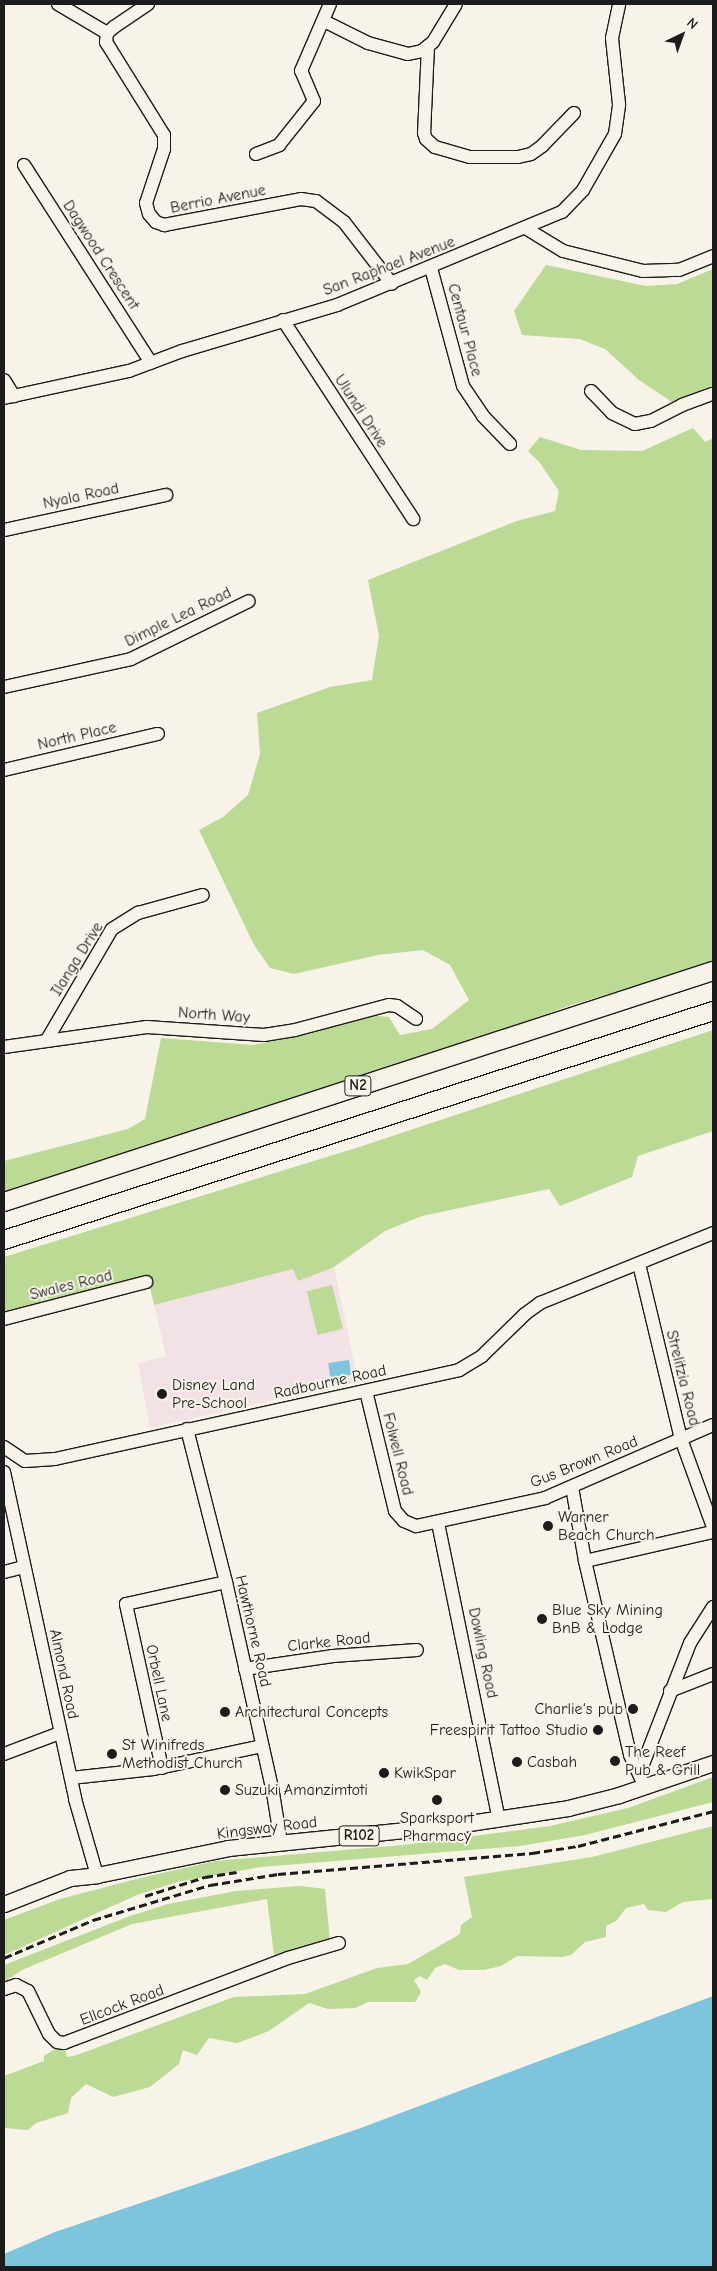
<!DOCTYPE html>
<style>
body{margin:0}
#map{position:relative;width:717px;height:2271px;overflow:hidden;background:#f7f3e8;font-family:"Comic Neue",sans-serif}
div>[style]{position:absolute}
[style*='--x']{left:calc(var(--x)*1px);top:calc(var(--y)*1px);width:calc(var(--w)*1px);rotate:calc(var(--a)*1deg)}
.built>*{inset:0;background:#f2e2e6}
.green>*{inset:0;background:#bbda93;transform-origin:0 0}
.water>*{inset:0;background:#7cc5dc;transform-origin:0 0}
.roads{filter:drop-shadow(1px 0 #1c1c1c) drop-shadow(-1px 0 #1c1c1c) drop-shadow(0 1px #1c1c1c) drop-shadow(0 -1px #1c1c1c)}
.minor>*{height:12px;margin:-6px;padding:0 6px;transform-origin:6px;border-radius:6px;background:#f7f3e8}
.major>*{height:15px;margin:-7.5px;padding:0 7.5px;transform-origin:7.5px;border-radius:7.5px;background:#f7f3e8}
.highway>*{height:18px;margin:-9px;padding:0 9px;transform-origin:9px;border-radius:9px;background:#f7f3e8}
.rail>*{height:2.5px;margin-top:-1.25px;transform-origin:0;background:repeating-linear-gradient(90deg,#1c1c1c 0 8px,transparent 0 12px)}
.dots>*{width:14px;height:14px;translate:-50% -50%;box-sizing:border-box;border:2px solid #f7f3e8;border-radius:50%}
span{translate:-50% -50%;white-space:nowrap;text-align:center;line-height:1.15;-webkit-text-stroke:4px #f7f3e8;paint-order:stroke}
.shield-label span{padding:1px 4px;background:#f7f3e8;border:1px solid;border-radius:4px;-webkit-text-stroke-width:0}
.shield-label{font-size:15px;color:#1c1c1c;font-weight:700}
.street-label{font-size:16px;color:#1c1c1c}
.poi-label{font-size:16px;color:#1c1c1c}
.left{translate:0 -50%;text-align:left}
.right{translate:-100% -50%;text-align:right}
.frame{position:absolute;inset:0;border:5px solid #1c1c1c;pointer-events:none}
.north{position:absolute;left:657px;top:10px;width:50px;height:50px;-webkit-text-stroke:4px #f7f3e8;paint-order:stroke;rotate:42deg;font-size:14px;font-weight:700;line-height:20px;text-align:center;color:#1c1c1c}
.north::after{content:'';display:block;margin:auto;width:18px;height:22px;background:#1c1c1c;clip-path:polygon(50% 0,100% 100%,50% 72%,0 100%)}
</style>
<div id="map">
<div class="built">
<i style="clip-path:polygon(320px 1217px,334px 1267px,358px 1381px,150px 1428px,138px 1363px,166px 1356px,148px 1278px)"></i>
</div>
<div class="green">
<i style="clip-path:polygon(546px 265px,646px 286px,677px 284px,713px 269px,713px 385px,672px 402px,639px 380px,605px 349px,580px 339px,522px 335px,514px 311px)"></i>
<i style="clip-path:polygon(693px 428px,705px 442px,713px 438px,713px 963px,568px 1006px,472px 1042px,4px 1194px,4px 1161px,128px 1129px,145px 1119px,161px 1038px,253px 1045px,309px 1034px,368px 1015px,389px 1017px,400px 1035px,432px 1029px,469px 1000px,450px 965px,423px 950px,378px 955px,294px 974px,270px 968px,254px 945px,199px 830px,223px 817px,248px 795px,260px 754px,257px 713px,330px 687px,372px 680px,379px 636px,368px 580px,517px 521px,555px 511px,559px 491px,540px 463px,528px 451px,540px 437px,581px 450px,642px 451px)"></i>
<i style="clip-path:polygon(713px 1030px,713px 1131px,638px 1156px,632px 1177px,560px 1206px,549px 1189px,422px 1216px,385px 1231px,334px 1267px,298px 1281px,293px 1269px,154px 1305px,148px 1278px,4px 1311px,4px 1257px,359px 1147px)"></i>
<i style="left:332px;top:1285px;width:45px;height:26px;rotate:76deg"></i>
<i style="clip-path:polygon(713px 1777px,713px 1802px,585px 1835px,520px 1846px,261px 1867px,177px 1882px,137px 1895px,4px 1955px,4px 1920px,60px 1899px,140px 1878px,216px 1861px,403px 1845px,550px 1826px,628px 1808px)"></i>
<i style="clip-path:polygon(713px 1826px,713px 1899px,683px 1902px,666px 1912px,648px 1910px,644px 1904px,626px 1908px,616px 1921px,606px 1926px,606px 1937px,585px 1942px,571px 1955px,562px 1957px,517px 1956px,501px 1966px,484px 1970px,459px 1970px,445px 1964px,435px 1968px,427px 1980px,420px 1976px,414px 1980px,421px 1992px,415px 2002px,368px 2002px,355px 2008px,328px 2009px,309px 2003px,269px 2031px,237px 2043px,209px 2038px,197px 2055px,183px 2050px,179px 2064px,150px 2087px,113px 2097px,86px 2084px,71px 2098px,68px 2113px,36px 2123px,28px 2130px,4px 2128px,4px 2076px,44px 2061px,44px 2056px,55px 2049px,65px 2049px,67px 2057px,74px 2056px,234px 1997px,305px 1994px,377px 1968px,408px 1964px,460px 1934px,461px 1925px,472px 1917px,464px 1877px,592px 1857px)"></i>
<i style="clip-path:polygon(301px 1886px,325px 1889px,330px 1941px,274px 1955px,267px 1899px,132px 1924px,22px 1970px,4px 1982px,4px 1965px,130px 1916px,168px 1904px,236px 1891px)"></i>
</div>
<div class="water">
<i style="left:349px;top:1360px;width:15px;height:21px;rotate:82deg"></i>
<i style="clip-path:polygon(713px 1996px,713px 2267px,4px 2267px,4px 2254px,55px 2232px,358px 2129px)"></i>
</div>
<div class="roads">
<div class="minor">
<i style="--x:58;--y:4;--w:57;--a:30.6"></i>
<i style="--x:148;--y:4;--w:41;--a:145.9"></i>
<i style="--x:114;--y:27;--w:9;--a:139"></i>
<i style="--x:107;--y:33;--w:9;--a:96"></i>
<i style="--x:106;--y:42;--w:110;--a:58.1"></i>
<i style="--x:164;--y:135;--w:14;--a:90"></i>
<i style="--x:164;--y:149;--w:57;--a:108.4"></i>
<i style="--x:146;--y:203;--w:11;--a:75"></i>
<i style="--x:149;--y:214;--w:11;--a:49"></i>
<i style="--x:156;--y:222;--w:9;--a:21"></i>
<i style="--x:164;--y:225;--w:139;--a:-10.7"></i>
<i style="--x:301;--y:199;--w:15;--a:8"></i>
<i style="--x:316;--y:201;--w:35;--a:37"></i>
<i style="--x:344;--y:222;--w:78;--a:52.3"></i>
<i style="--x:324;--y:21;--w:49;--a:26.6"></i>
<i style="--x:368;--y:43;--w:41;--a:15.4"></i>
<i style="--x:408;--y:54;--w:14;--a:-12"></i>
<i style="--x:422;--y:51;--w:14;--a:-39"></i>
<i style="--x:433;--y:42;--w:44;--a:-58.8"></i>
<i style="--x:428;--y:46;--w:87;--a:92.6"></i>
<i style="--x:424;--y:133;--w:6;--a:72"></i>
<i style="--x:426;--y:139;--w:12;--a:42"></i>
<i style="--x:435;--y:147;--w:36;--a:16"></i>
<i style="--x:470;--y:157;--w:48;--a:0"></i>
<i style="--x:518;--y:157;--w:13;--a:-13"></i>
<i style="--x:531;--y:154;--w:14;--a:-36"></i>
<i style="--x:542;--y:146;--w:46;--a:-45.9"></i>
<i style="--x:256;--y:154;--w:25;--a:-21"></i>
<i style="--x:279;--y:145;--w:56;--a:-51.5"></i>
<i style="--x:314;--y:101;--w:33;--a:-113"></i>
<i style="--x:301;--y:71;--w:73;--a:-66.6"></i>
<i style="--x:24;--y:165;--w:235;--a:57.3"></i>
<i style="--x:527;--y:229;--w:42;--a:31.4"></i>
<i style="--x:563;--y:251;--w:82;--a:14"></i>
<i style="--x:643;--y:271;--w:36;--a:-2"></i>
<i style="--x:679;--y:270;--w:37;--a:-22"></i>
<i style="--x:431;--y:268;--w:122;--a:74.8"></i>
<i style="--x:463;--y:386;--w:36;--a:56"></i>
<i style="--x:483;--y:416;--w:39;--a:46"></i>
<i style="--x:283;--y:320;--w:238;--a:56.8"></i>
<i style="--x:4;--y:380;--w:19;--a:58"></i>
<i style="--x:591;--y:391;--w:30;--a:46"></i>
<i style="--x:612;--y:413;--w:25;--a:26"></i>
<i style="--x:635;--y:424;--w:16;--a:-11"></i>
<i style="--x:651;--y:421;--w:35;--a:-27"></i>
<i style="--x:682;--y:405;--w:33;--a:-20"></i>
<i style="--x:4;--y:398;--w:128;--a:-12.2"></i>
<i style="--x:129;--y:371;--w:57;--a:-20.7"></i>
<i style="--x:182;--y:351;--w:162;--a:-16.5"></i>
<i style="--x:337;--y:305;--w:243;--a:-22.5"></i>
<i style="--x:562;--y:212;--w:30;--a:-46"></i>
<i style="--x:583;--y:190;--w:64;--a:-60.3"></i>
<i style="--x:615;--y:134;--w:30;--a:-82"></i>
<i style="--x:619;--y:104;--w:66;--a:-96.1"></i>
<i style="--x:612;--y:38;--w:35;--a:-78"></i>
<i style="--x:4;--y:530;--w:166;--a:-12.2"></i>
<i style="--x:4;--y:687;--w:130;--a:-12.4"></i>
<i style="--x:131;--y:659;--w:131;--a:-26.2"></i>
<i style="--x:4;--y:770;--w:158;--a:-13.2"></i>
<i style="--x:48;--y:1038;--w:126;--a:-59.6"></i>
<i style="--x:112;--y:929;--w:31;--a:-32"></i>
<i style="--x:138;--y:913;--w:67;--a:-15.5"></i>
<i style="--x:4;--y:1047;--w:144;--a:-8"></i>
<i style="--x:147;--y:1027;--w:117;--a:3.9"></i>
<i style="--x:264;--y:1035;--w:31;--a:-9"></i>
<i style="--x:295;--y:1030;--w:97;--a:-14.9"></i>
<i style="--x:389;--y:1005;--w:8;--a:7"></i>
<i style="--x:397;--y:1006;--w:23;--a:34"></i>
<i style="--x:639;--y:1264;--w:180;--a:76.5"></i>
<i style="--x:681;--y:1439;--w:94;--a:70"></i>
<i style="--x:4;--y:1319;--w:147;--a:-14.6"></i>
<i style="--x:366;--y:1391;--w:123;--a:76.4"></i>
<i style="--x:395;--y:1511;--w:13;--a:48"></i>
<i style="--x:404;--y:1521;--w:13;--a:23"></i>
<i style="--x:416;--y:1526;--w:132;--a:-12.2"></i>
<i style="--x:545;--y:1498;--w:183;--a:-23.5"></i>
<i style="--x:187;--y:1429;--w:158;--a:75.7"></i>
<i style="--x:226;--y:1582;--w:210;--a:77.4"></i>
<i style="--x:272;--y:1787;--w:56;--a:80.7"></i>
<i style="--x:4;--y:1447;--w:25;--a:34"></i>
<i style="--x:25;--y:1461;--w:30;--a:-4"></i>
<i style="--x:55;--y:1459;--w:414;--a:-12.4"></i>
<i style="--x:459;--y:1370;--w:27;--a:-31"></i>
<i style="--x:482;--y:1356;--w:60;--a:-44.3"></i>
<i style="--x:525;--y:1314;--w:19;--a:-36"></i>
<i style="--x:540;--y:1303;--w:187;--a:-22"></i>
<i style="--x:4;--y:1472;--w:335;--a:77.7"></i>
<i style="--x:75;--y:1799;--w:79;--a:73.9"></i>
<i style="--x:572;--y:1487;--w:75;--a:80"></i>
<i style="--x:585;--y:1561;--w:199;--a:76.9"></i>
<i style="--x:630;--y:1755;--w:35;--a:65"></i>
<i style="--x:438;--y:1523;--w:302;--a:78.4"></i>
<i style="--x:585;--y:1561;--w:131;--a:-12.8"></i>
<i style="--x:4;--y:1572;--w:21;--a:-14"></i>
<i style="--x:245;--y:1669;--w:89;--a:-8.4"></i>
<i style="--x:333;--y:1656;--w:84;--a:-4.1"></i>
<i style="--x:670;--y:1691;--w:46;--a:-21.6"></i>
<i style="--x:4;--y:1754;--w:60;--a:-20.6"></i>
<i style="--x:162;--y:1768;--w:168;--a:-102.4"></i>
<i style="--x:126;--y:1604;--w:102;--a:-12.4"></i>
<i style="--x:640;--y:1772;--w:138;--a:-68.8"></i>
<i style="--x:690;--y:1643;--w:43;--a:-57.4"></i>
<i style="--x:71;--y:1778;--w:83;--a:-6.2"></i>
<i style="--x:154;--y:1769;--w:110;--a:-12"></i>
<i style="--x:4;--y:1989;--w:13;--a:-18"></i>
<i style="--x:16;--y:1985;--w:13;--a:27"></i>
<i style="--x:28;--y:1991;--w:48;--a:64"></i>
<i style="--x:49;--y:2034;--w:11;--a:45"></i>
<i style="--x:57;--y:2042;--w:7;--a:8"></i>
<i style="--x:64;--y:2043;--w:240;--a:-20.8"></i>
<i style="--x:288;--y:1958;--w:53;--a:-16.4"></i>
</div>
<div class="major">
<i style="--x:4;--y:1904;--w:71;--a:-21.5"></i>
<i style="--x:70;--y:1878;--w:27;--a:-6"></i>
<i style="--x:97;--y:1875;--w:134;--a:-11.6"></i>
<i style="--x:228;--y:1848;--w:229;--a:-5.8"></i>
<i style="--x:456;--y:1825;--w:113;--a:-8.6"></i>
<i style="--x:568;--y:1808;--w:53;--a:-14.3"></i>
<i style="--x:619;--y:1795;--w:99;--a:-18.8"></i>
</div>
<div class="highway">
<i style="--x:4;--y:1202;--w:746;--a:-18.05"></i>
<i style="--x:4;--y:1240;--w:745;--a:-17.9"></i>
</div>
</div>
<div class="rail">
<i style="--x:145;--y:1896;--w:63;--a:-17.6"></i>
<i style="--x:205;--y:1877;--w:32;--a:-9"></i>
<i style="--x:4;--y:1958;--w:97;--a:-23.1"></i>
<i style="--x:93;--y:1920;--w:122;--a:-16.7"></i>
<i style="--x:210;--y:1885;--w:69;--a:-9.2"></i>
<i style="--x:278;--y:1874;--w:255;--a:-4.7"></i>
<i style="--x:532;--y:1853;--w:47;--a:-8.7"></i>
<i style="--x:578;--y:1846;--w:139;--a:-14.5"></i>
</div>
<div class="dots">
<i style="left:162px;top:1394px;background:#1c1c1c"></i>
<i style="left:548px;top:1526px;background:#1c1c1c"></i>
<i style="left:542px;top:1619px;background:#1c1c1c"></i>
<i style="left:633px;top:1709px;background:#1c1c1c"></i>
<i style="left:225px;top:1712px;background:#1c1c1c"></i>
<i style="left:598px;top:1730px;background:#1c1c1c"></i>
<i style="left:112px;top:1754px;background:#1c1c1c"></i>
<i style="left:615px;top:1761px;background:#1c1c1c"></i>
<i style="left:517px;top:1762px;background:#1c1c1c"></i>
<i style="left:384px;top:1773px;background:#1c1c1c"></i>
<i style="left:225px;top:1790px;background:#1c1c1c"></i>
<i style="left:437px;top:1800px;background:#1c1c1c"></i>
</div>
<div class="shield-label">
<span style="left:358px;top:1086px">N2</span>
<span style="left:359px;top:1836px">R102</span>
</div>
<div class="street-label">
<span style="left:218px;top:199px;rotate:-11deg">Berrio Avenue</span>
<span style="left:101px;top:255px;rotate:57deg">Dagwood Crescent</span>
<span style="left:389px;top:266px;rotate:-21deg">San Raphael Avenue</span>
<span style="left:465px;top:330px;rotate:75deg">Centaur Place</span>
<span style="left:361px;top:411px;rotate:57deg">Ulundi Drive</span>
<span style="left:81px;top:496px;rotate:-12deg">Nyala Road</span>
<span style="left:178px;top:617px;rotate:-26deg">Dimple Lea Road</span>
<span style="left:77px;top:736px;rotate:-13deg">North Place</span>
<span style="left:77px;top:959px;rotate:-58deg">Ilanga Drive</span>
<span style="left:214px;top:1015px;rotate:4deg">North Way</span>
<span style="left:71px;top:1285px;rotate:-14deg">Swales Road</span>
<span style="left:683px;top:1378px;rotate:76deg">Strelitzia Road</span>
<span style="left:330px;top:1382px;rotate:-12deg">Radbourne Road</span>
<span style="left:398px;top:1454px;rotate:76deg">Folwell Road</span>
<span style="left:584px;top:1462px;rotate:-22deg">Gus Brown Road</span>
<span style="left:253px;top:1631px;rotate:77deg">Hawthorne Road</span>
<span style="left:329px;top:1642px;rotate:-6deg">Clarke Road</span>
<span style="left:483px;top:1653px;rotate:78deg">Dowling Road</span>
<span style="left:64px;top:1674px;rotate:78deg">Almond Road</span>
<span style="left:159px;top:1683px;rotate:78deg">Orbell Lane</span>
<span style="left:267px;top:1828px;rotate:-7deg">Kingsway Road</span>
<span style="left:122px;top:2005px;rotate:-21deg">Ellcock Road</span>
</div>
<div class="poi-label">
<span class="left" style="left:172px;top:1394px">Disney Land<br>Pre-School</span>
<span class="left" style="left:558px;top:1526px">Warner<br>Beach Church</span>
<span class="left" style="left:552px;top:1619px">Blue Sky Mining<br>BnB &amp; Lodge</span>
<span class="right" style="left:623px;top:1709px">Charlie's pub</span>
<span class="left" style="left:235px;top:1712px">Architectural Concepts</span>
<span class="right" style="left:588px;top:1730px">Freespirit Tattoo Studio</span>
<span class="left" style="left:122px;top:1754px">St Winifreds<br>Methodist Church</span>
<span class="left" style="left:625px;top:1761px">The Reef<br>Pub &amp; Grill</span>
<span class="left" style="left:527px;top:1762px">Casbah</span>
<span class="left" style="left:394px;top:1773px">KwikSpar</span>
<span class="left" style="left:235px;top:1790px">Suzuki Amanzimtoti</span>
<span style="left:437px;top:1827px">Sparksport<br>Pharmacy</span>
</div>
<div class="frame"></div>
<div class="north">N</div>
</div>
